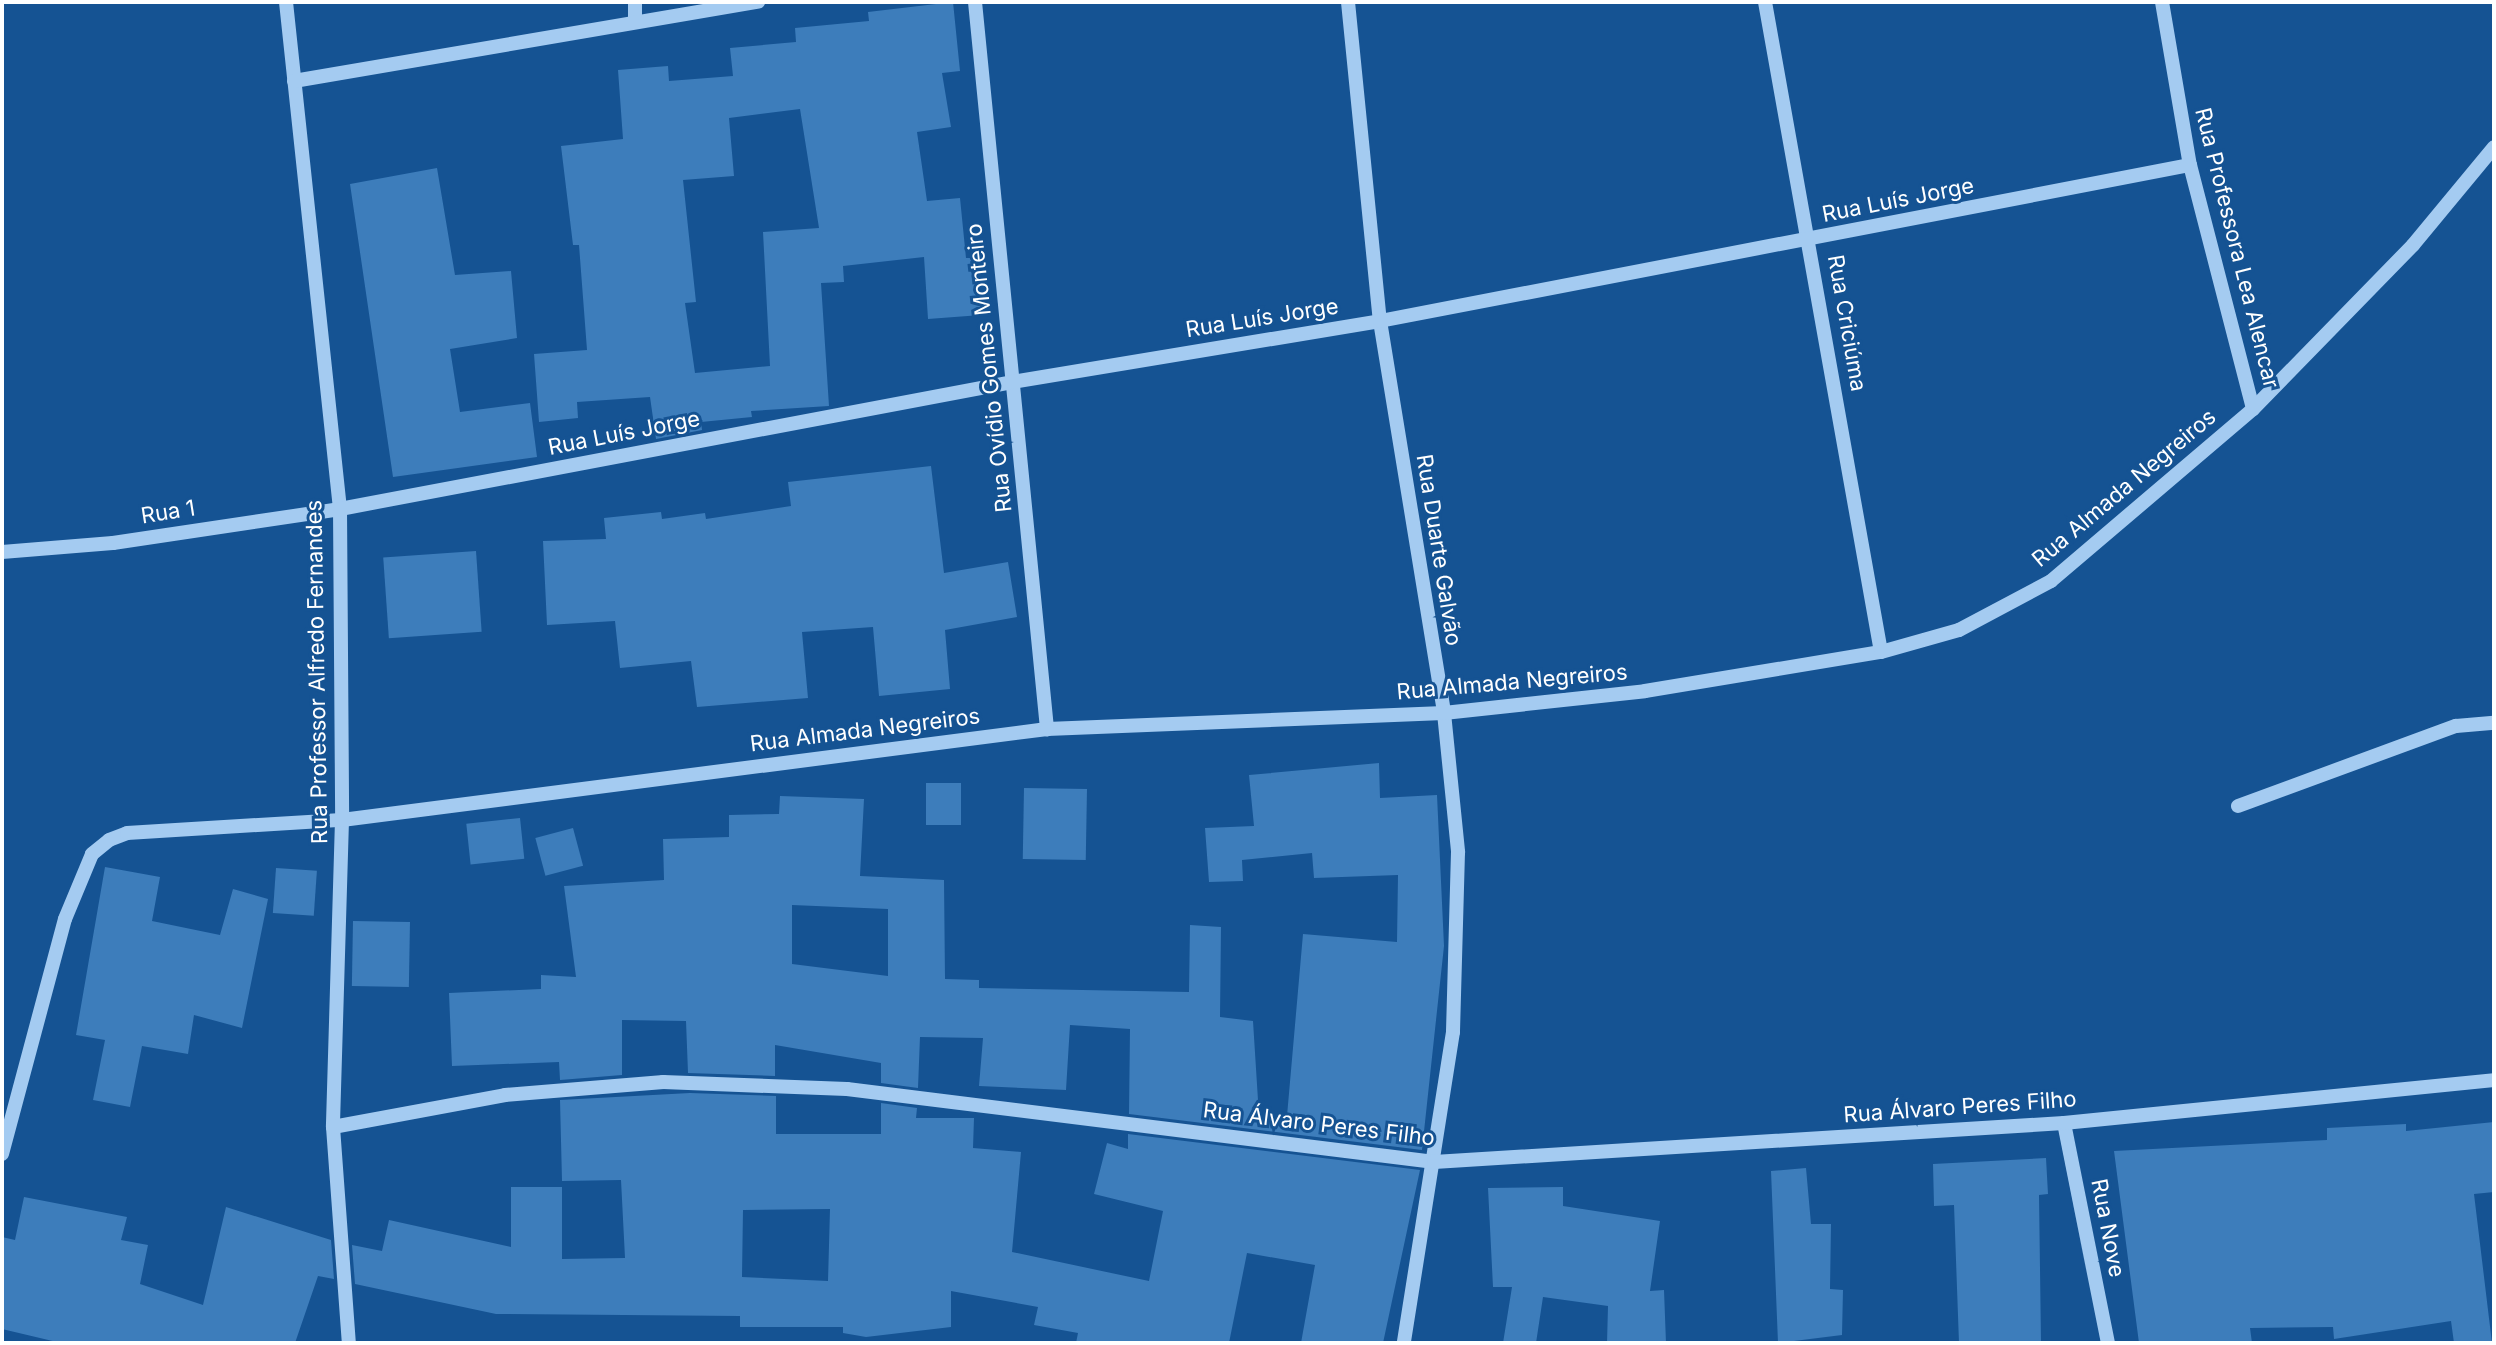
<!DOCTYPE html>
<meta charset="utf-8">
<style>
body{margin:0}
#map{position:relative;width:2496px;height:1345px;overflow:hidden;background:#155393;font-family:Inter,sans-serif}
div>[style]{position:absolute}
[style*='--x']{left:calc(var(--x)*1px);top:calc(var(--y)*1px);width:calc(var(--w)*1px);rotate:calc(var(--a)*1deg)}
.building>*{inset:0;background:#3d7dbb;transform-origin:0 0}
.minor>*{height:14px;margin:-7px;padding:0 7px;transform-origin:7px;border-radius:7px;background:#a4cbf1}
span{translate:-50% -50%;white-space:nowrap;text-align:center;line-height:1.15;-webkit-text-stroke:6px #155393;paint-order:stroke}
.street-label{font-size:22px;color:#fff}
.frame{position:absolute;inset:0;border:4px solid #fff;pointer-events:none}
</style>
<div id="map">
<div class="building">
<i style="clip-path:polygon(evenodd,953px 2px,960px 71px,942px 73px,951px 127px,917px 132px,927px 201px,960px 198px,966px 258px,976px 258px,981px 315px,928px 319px,924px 257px,843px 266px,844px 282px,821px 283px,829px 406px,751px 411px,752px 417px,701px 422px,702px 430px,656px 439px,650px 397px,577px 402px,578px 418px,539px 422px,534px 354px,587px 350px,579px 245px,573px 245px,561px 146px,623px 139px,618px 70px,668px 66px,669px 81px,733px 76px,730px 48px,796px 42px,795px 28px,869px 21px,868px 12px,953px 2px,800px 109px,819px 228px,763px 232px,770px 366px,695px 373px,685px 303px,696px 302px,683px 180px,734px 176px,729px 118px,800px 109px)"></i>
<i style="clip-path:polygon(437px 168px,455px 275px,511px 271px,517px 338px,450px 349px,460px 412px,530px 403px,537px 457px,393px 477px,350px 184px)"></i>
<i style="clip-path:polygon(931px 466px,944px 573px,1008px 562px,1017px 617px,945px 630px,950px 689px,879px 696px,873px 627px,802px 632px,808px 698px,697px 707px,691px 661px,620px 668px,615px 621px,547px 625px,543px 541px,606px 539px,604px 518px,661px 512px,662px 519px,705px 513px,706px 519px,791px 506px,788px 482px)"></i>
<i style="left:476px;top:551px;width:81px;height:93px;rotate:86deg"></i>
<i style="clip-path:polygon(evenodd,1379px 763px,1380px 798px,1437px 795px,1444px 946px,1422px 1150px,1129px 1114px,1130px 1029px,1070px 1025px,1066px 1090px,979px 1086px,983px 1038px,920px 1037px,918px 1088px,881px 1083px,881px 1063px,775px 1045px,775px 1076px,688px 1073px,686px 1021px,622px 1020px,622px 1075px,560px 1080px,559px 1062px,452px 1066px,449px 993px,541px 989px,541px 975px,576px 977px,564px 886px,664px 880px,663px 839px,729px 837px,729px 815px,779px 814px,780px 796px,864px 799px,860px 876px,944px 880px,945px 979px,979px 980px,979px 988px,1189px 992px,1190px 925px,1221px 927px,1220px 1017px,1253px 1021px,1259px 1116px,1287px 1116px,1303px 934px,1397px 942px,1398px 875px,1314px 878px,1312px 853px,1242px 860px,1243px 881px,1209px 882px,1205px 828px,1254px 826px,1249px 775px,1379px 763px,792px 905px,888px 909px,888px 976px,792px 964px,792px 905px)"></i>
<i style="left:926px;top:783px;width:35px;height:42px"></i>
<i style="left:1024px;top:788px;width:63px;height:71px;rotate:1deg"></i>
<i style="left:520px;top:818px;width:41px;height:54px;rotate:84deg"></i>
<i style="left:573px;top:828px;width:39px;height:39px;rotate:75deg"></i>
<i style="clip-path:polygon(105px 867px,160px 877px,152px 921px,220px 935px,233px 889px,268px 899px,242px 1028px,194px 1015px,188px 1054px,142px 1046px,130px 1107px,93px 1100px,105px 1040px,76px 1035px)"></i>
<i style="left:276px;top:868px;width:41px;height:45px;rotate:4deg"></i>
<i style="left:353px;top:921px;width:57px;height:65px;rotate:1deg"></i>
<i style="clip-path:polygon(evenodd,690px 1093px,776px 1096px,776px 1134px,881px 1134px,881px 1103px,917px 1108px,916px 1118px,974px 1118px,973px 1148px,1021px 1152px,1012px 1252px,1149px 1281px,1163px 1211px,1094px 1194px,1107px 1143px,1128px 1149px,1128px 1134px,1420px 1170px,1383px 1343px,1301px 1343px,1315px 1265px,1247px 1253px,1229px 1343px,1076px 1343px,1078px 1333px,1034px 1325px,1038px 1307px,951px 1291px,951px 1327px,866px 1337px,843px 1333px,843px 1327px,740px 1327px,740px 1316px,496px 1314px,355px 1284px,352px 1245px,382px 1251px,389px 1220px,511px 1247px,511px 1187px,562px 1187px,562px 1259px,625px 1258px,621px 1180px,562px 1181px,560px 1100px,690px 1093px,830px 1209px,828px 1281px,742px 1277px,743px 1210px,830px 1209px)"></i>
<i style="clip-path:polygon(2494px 1122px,2494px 1192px,2474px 1194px,2492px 1343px,2454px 1343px,2451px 1321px,2334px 1339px,2333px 1327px,2250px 1328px,2252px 1343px,2139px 1343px,2114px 1151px,2327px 1140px,2327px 1128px,2406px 1124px,2406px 1131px)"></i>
<i style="clip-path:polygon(2046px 1158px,2048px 1194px,2039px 1195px,2041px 1342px,1959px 1343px,1954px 1205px,1934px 1206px,1933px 1164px)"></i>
<i style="clip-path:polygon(1806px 1168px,1811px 1224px,1831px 1224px,1830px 1289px,1843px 1290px,1842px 1335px,1778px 1343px,1771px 1171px)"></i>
<i style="clip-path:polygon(1563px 1187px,1563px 1206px,1660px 1221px,1650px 1291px,1664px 1290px,1666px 1343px,1607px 1343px,1608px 1306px,1543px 1297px,1536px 1343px,1503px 1343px,1512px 1287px,1493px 1287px,1488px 1188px)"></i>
<i style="clip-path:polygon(24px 1197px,127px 1217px,121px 1240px,148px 1245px,140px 1284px,203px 1305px,226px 1207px,331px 1240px,334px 1279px,318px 1276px,295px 1343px,61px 1343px,2px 1329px,2px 1237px,15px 1240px)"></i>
</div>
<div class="minor">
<i style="--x:286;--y:2;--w:510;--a:83.92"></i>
<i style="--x:340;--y:509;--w:311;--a:89.6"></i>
<i style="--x:342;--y:820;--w:307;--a:91.7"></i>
<i style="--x:333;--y:1127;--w:217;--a:85.8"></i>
<i style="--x:975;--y:2;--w:731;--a:84.34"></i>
<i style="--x:1348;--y:2;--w:321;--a:84.3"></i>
<i style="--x:1380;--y:321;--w:397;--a:80.7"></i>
<i style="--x:1444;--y:713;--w:140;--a:84.2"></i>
<i style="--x:1458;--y:852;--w:180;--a:91.6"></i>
<i style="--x:1453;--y:1032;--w:315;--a:99"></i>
<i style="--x:1765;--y:2;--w:660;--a:79.88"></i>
<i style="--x:2162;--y:2;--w:165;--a:80.3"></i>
<i style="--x:2190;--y:165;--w:252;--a:75.5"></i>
<i style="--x:635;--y:22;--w:20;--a:-90"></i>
<i style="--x:294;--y:81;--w:471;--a:-9.7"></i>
<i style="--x:2;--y:552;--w:111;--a:-4.6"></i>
<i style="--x:113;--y:543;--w:230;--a:-8.5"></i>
<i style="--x:340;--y:509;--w:684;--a:-10.7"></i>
<i style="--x:1012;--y:382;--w:373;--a:-9.4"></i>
<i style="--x:1380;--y:321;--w:825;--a:-10.9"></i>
<i style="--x:2238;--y:806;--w:232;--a:-20.2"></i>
<i style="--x:2456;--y:726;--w:38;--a:-5"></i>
<i style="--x:2064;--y:1123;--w:224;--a:78.7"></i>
<i style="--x:333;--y:1127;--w:175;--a:-10.5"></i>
<i style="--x:505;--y:1095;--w:159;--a:-4.7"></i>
<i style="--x:663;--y:1082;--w:184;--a:2.2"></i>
<i style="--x:847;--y:1089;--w:592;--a:7.09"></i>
<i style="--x:1434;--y:1162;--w:631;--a:-3.54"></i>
<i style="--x:2064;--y:1123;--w:432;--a:-5.7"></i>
<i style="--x:2;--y:1154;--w:243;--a:-75"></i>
<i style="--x:65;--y:919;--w:70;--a:-67.4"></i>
<i style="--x:92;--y:854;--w:22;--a:-39"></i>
<i style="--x:109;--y:840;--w:19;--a:-21"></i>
<i style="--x:127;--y:833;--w:215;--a:-3.5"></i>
<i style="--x:342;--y:820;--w:711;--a:-7.35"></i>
<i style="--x:1047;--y:729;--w:397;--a:-2.3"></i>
<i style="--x:1444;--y:713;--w:202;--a:-6.2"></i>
<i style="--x:1645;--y:691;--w:239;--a:-9.4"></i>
<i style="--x:1881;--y:652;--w:81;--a:-15.8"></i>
<i style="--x:1959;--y:630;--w:104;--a:-28"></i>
<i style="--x:2051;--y:581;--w:265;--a:-40.4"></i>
<i style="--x:2253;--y:409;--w:229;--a:-45.7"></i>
<i style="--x:2413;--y:245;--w:127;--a:-50.4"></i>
</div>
<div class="street-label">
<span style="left:1898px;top:200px;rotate:-11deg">Rua Luís Jorge</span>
<span style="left:2237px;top:248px;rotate:76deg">Rua Professora Lea Alencar</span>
<span style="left:1262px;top:318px;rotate:-9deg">Rua Luís Jorge</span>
<span style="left:1847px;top:323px;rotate:80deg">Rua Criciúma</span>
<span style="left:989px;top:368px;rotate:-96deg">Rua Ovídio Gomes Monteiro</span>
<span style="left:624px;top:433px;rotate:-11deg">Rua Luís Jorge</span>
<span style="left:2124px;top:488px;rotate:-40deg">Rua Almada Negreiros</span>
<span style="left:168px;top:512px;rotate:-9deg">Rua 1</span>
<span style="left:1439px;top:550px;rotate:81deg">Rua Duarte Galvão</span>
<span style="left:317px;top:672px;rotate:-91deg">Rua Professor Alfredo Fernandes</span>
<span style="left:1512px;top:682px;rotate:-5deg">Rua Almada Negreiros</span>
<span style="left:865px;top:730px;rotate:-7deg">Rua Almada Negreiros</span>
<span style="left:1960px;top:1107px;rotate:-4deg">Rua Álvaro Peres Filho</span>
<span style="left:1319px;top:1124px;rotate:7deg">Rua Álvaro Peres Filho</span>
<span style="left:2108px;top:1228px;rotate:79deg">Rua Nove</span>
</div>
<div class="frame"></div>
</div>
